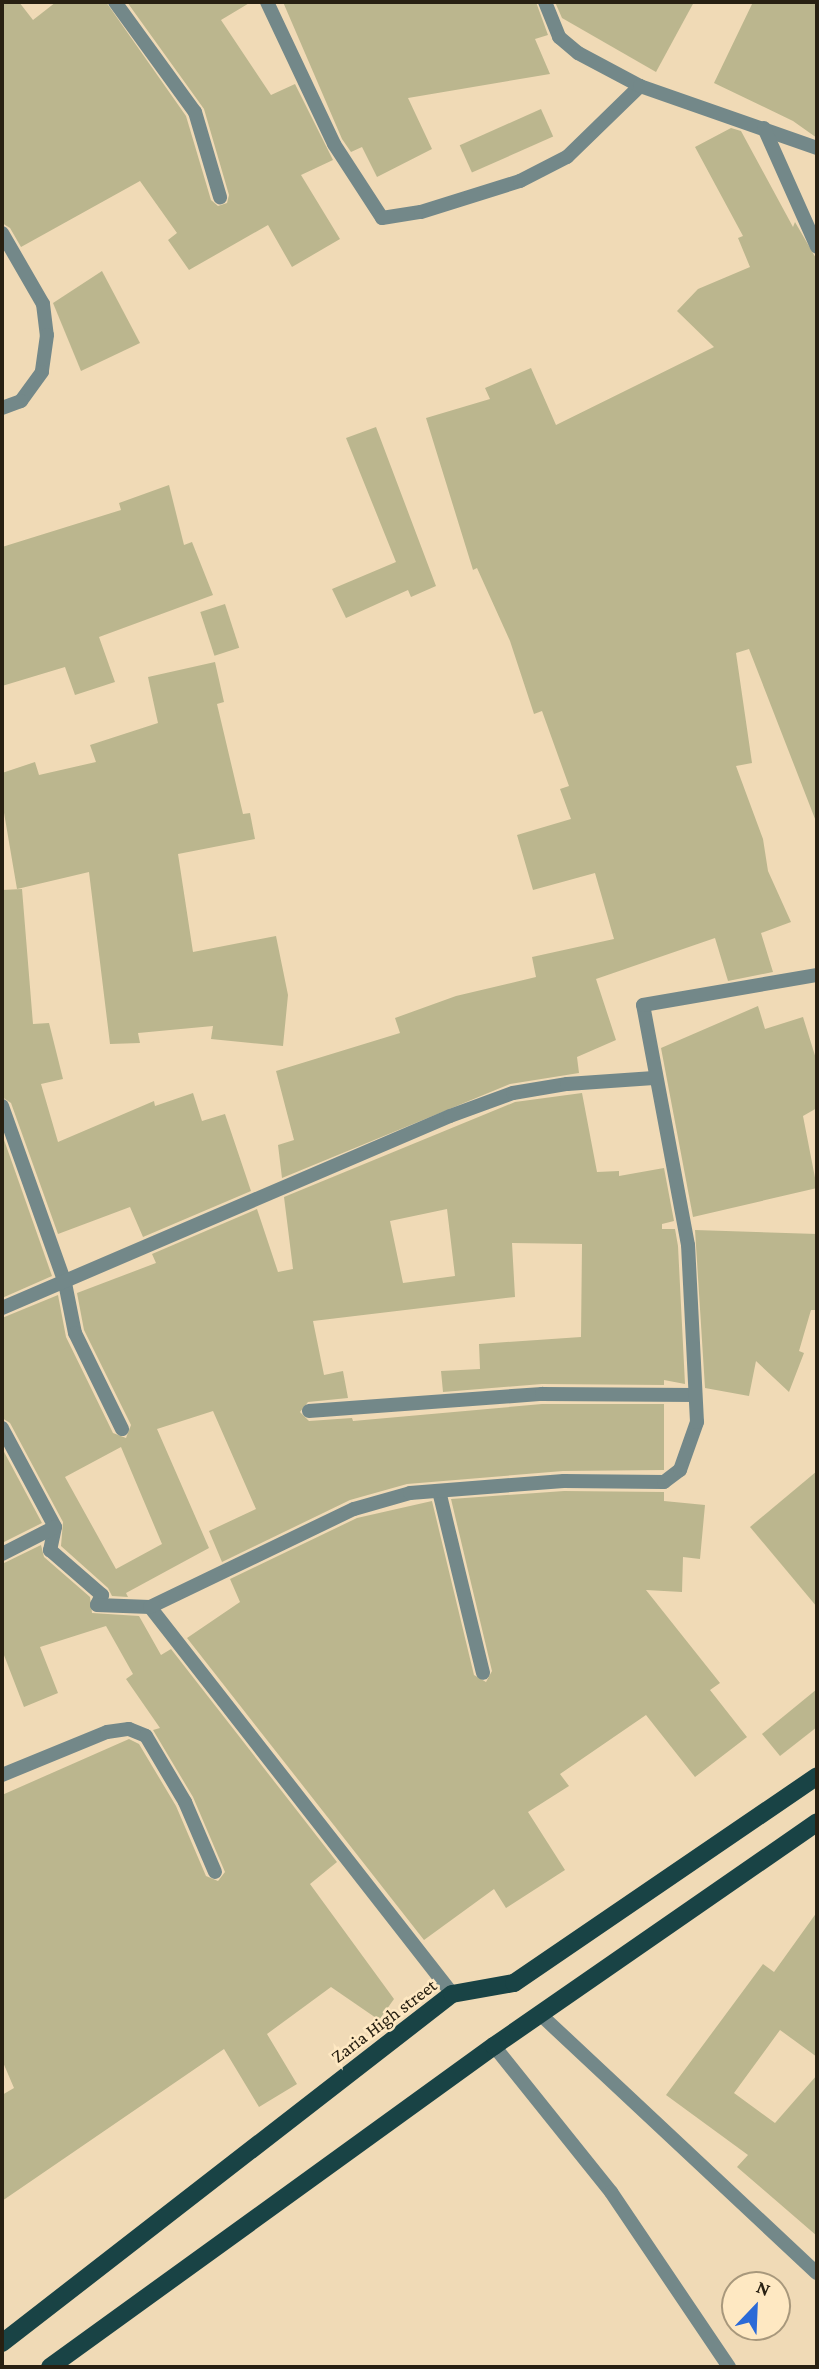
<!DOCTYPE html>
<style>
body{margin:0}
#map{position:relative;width:819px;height:2369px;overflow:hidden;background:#f0dab6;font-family:"Crimson Pro",serif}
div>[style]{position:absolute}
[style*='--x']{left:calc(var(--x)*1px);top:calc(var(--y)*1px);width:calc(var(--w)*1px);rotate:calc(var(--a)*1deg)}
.building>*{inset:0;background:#bbb68e;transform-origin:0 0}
.minor>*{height:14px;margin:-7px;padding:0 7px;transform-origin:7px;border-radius:7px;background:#738889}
.primary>*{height:18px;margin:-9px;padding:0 9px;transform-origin:9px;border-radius:9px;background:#194345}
span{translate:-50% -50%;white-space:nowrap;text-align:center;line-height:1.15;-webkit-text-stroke:5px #fee8c2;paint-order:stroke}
.street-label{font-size:19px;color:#282012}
.frame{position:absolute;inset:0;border:4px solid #282012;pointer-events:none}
.north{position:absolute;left:721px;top:2271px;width:70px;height:70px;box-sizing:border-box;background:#fee8c2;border:2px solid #a8987c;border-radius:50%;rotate:23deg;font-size:19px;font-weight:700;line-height:28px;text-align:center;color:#282012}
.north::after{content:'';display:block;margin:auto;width:24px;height:32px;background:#2b6ad7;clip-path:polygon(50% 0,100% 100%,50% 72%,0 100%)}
</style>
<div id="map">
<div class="building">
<i style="clip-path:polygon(2px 2px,19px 2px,33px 20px,56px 2px,106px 2px,186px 116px,211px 200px,218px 206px,227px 203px,229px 195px,204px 109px,127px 2px,251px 2px,221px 20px,271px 95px,295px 84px,333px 160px,301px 175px,340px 239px,292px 267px,268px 225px,189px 270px,168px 240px,177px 233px,140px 181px,21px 247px,10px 228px,2px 223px)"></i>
<i style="clip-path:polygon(283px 2px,536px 2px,548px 35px,535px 39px,550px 74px,408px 98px,432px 149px,377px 177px,362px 147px,351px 152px,342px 139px)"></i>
<i style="clip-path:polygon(555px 2px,694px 2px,656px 72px,562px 18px)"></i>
<i style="clip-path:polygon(753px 2px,817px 2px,817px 138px,793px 121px,714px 83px)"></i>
<i style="left:541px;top:109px;width:30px;height:89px;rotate:66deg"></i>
<i style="clip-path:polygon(731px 128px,741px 131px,793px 227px,795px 222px,817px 260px,817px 824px,749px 649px,736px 653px,752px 763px,736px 766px,763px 839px,768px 871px,791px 922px,761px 933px,773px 972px,728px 981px,715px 938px,596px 979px,616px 1040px,577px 1057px,579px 1073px,510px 1084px,282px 1178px,278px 1145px,294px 1140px,276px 1071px,400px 1033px,395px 1018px,456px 996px,536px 977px,532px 957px,614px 939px,595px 873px,533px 890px,517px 835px,571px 819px,560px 789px,569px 786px,542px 711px,534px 714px,510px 641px,477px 568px,473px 570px,426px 418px,490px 399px,485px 388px,531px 368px,556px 425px,714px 347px,677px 311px,698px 289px,750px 267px,738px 238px,743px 236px,695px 147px)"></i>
<i style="clip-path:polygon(102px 271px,140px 343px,81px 371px,53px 303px)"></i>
<i style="clip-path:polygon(376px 427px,436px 586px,411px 597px,408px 590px,346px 618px,332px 589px,396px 562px,346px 438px)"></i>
<i style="clip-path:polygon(169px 485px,184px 545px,192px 542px,213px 595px,99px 637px,115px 682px,75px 695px,65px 667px,2px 686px,2px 547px,121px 510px,119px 503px)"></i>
<i style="left:225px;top:604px;width:46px;height:26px;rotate:72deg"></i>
<i style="clip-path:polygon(215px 662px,224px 702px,217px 704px,243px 814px,250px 813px,255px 839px,178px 854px,193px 952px,276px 936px,288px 995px,283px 1046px,211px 1039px,213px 1026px,138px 1033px,140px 1043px,110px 1044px,89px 872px,17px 889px,2px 801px,2px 773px,35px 762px,39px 775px,96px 762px,90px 745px,158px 723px,148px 677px)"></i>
<i style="clip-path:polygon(22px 889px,33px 1024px,49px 1023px,63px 1079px,41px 1084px,58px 1142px,154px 1101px,155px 1106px,193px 1093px,202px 1121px,225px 1114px,251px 1191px,143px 1237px,130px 1207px,58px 1234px,11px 1103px,2px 1097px,2px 890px)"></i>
<i style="clip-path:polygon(758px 1006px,765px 1029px,803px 1017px,817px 1062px,817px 1108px,803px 1116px,817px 1188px,693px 1217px,661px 1048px)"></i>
<i style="clip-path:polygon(evenodd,582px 1093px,597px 1172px,619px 1171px,619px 1176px,664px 1168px,674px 1221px,662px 1224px,662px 1229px,675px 1229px,678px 1246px,685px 1384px,664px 1380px,664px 1385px,542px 1384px,443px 1392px,441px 1371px,480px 1369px,479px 1344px,581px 1337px,582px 1244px,512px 1243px,515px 1297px,313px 1321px,324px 1375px,343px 1371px,348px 1398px,308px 1402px,300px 1412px,309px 1421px,352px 1418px,353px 1421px,542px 1404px,664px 1404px,664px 1470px,563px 1471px,407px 1484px,350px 1500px,222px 1562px,209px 1531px,256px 1509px,213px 1411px,157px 1429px,209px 1548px,126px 1593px,128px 1597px,112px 1596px,108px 1588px,61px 1546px,63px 1522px,10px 1423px,2px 1418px,2px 1318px,58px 1295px,66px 1337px,113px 1433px,126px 1438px,131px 1425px,84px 1330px,77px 1293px,156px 1263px,152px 1254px,257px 1209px,278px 1272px,293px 1269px,284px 1197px,515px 1102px,582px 1093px,447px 1209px,455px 1276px,403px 1283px,390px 1221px,447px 1209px,582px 1093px,121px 1447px,162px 1544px,116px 1569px,65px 1477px,121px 1447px)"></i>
<i style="clip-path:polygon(2px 1134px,52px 1276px,2px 1298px)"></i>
<i style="clip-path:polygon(695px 1230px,817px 1234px,815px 1310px,811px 1310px,799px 1351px,804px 1353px,789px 1392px,756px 1361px,749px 1396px,705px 1388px)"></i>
<i style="clip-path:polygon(2px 1448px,42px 1523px,2px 1543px)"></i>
<i style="clip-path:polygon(817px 1471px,817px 1607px,750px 1527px)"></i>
<i style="clip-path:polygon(564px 1491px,664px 1492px,664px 1501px,705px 1505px,700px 1559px,683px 1557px,682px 1592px,646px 1590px,720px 1683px,710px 1690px,747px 1737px,695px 1777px,646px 1715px,560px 1774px,569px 1786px,528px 1812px,565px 1870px,506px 1908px,494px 1889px,424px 1940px,187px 1638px,240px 1602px,230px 1579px,357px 1518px,432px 1501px,474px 1675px,486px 1682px,492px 1671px,451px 1499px)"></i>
<i style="clip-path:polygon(41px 1545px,44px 1557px,90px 1597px,92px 1613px,139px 1616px,161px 1655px,171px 1649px,337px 1862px,310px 1884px,394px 1999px,379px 2020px,331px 1987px,267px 2034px,297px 2084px,259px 2107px,224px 2049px,2px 2201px,2px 2095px,14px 2088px,2px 2060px,2px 1795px,129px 1739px,139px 1744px,176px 1806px,206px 1876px,218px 1881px,225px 1872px,193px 1797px,153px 1730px,160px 1728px,126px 1679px,133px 1674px,106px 1626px,40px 1647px,58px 1693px,24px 1707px,2px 1650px,2px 1564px)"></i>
<i style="clip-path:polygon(817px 1689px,817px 1727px,780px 1756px,762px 1734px)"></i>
<i style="clip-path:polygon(817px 1912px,817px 2057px,780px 2030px,734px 2093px,775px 2123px,817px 2075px,817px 2236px,737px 2167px,748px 2155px,666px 2095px,763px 1964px,774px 1972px)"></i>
</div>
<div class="minor">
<i style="--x:115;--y:2;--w:136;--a:54"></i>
<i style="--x:195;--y:112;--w:89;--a:73.6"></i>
<i style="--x:267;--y:2;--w:157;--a:64.7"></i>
<i style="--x:334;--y:144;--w:88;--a:57"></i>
<i style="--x:382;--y:218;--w:39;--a:-9"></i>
<i style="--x:421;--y:212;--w:104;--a:-17.4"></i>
<i style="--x:520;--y:181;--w:53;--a:-27.1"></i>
<i style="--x:567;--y:157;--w:102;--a:-44.2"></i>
<i style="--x:545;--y:2;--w:38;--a:68"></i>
<i style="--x:559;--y:37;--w:25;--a:40"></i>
<i style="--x:578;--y:53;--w:70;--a:28"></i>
<i style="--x:640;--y:86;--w:188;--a:19.3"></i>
<i style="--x:764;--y:128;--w:130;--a:66"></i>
<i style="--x:2;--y:233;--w:82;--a:60"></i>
<i style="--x:43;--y:304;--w:31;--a:83"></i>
<i style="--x:47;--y:335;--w:37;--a:98"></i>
<i style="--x:42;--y:372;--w:36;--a:126"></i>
<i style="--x:21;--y:401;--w:20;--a:160"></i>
<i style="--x:2;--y:1106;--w:188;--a:70.4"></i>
<i style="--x:65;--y:1283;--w:51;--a:78.7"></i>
<i style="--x:75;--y:1333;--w:107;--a:63.9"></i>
<i style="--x:2;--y:1308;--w:487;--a:-23.2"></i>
<i style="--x:450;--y:1116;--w:67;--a:-20.1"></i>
<i style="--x:513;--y:1093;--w:55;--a:-9.5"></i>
<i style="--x:567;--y:1084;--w:87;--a:-3.9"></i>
<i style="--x:309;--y:1411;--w:234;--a:-4.2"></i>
<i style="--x:542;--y:1394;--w:153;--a:0.4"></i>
<i style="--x:2;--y:1428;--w:112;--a:61.8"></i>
<i style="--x:55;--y:1527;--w:24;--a:102"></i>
<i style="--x:50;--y:1550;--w:69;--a:40.9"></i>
<i style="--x:102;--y:1595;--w:11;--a:117"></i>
<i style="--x:97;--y:1605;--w:53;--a:2.2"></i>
<i style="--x:150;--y:1607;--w:491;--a:52"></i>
<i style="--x:439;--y:1491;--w:187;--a:76.4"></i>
<i style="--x:2;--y:1554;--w:59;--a:-27"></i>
<i style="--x:150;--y:1607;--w:226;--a:-25.7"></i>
<i style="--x:354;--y:1509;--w:58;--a:-15.9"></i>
<i style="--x:410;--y:1493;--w:154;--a:-4.5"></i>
<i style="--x:564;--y:1481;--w:100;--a:0.6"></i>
<i style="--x:664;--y:1482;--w:20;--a:-37"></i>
<i style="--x:680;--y:1470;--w:51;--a:-70.5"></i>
<i style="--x:697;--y:1422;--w:177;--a:-92.9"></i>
<i style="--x:688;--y:1245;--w:244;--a:-100.6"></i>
<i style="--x:643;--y:1005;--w:177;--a:-9.8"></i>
<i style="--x:2;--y:1775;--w:113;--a:-22.3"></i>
<i style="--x:107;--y:1732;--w:22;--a:-8"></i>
<i style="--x:129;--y:1729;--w:18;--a:22"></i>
<i style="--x:146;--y:1736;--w:77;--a:59.4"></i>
<i style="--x:185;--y:1802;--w:76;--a:66.8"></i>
<i style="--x:542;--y:2016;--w:376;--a:43.1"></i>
<i style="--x:494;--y:2046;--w:187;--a:51.3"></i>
<i style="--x:611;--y:2192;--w:211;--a:56"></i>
</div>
<div class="primary">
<i style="--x:2;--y:2343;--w:569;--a:-37.8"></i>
<i style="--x:452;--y:1994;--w:63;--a:-10.1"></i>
<i style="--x:514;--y:1983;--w:367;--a:-34.3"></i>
<i style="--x:50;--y:2367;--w:548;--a:-35.87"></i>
<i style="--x:494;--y:2046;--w:393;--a:-34.7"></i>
</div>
<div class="street-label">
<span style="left:384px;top:2021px;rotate:-37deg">Zaria High street</span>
</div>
<div class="frame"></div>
<div class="north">N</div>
</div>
